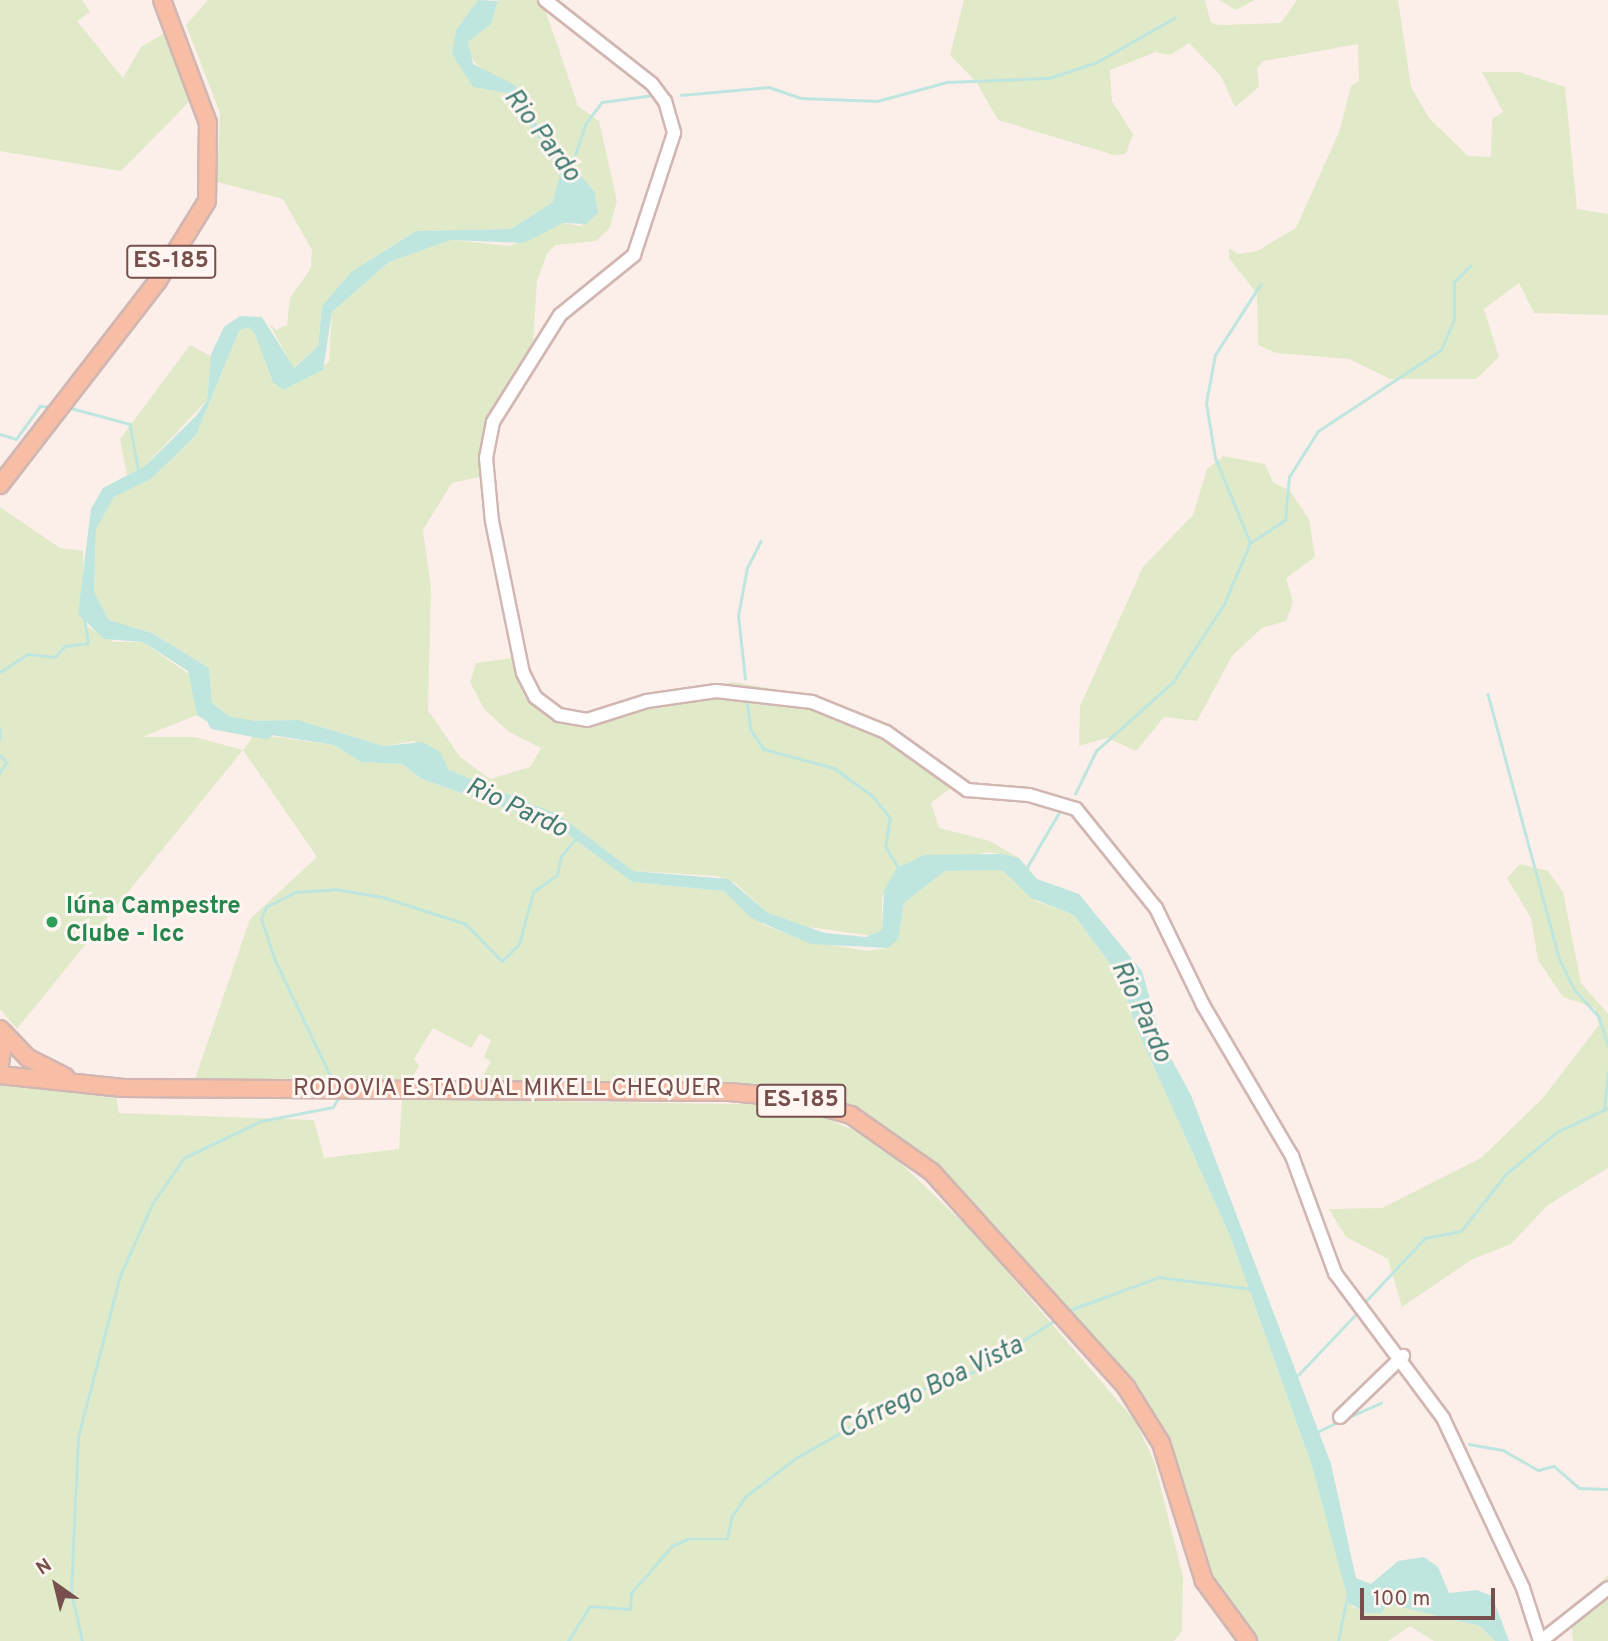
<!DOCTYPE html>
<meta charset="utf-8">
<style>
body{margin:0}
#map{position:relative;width:1608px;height:1641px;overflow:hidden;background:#fcefea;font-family:Overpass,sans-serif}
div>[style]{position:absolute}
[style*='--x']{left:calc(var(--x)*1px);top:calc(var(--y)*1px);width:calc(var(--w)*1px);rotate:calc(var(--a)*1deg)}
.green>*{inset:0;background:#e1eac8}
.water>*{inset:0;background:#bee6df}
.stream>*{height:2.5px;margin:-1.25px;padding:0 1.25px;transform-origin:1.25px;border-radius:1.25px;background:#bee6df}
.river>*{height:16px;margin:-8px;padding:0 8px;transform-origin:8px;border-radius:8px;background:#bee6df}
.roads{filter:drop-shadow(2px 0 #d1b6b2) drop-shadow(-2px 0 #d1b6b2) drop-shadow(0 2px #d1b6b2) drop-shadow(0 -2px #d1b6b2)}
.minor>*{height:12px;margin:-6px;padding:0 6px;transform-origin:6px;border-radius:6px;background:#fff}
.major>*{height:16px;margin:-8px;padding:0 8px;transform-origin:8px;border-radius:8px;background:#f8bea5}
.dots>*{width:19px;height:19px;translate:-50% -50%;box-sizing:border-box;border:4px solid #fff5f1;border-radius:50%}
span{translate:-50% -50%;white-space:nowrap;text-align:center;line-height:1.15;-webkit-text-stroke:6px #fff5f1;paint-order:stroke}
.shield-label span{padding:2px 5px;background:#fff5f1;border:2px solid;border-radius:5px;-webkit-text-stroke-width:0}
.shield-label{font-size:23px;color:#774f4d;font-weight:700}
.leisure-label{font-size:24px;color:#27864d;font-weight:700}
.left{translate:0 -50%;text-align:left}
.street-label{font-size:24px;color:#774f4d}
.water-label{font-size:26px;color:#417c72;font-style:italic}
.north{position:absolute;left:21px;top:1550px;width:70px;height:70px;-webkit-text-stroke:5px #fff5f1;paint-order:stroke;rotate:326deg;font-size:19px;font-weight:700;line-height:28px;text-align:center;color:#774f4d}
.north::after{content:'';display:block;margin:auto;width:24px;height:32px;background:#774f4d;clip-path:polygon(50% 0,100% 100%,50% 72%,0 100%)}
.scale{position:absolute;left:1360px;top:1588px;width:135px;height:32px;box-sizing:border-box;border:4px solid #774f4d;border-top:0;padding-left:9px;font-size:21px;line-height:24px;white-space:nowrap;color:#774f4d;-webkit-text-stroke:5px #fff5f1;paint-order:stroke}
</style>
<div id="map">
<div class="green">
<i style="clip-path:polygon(0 0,82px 0,90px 12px,77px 21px,123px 78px,141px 47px,171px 29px,200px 91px,121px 171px,0 151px)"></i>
<i style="clip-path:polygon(208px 0,478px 0,456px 30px,453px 54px,473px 87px,506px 93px,553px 158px,560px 173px,553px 202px,511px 229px,416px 231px,351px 272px,322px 306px,318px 346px,293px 368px,269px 323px,276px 330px,287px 325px,290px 298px,311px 268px,312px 250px,283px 199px,217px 182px,220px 113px,186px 25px)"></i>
<i style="clip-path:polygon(498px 0,542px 0,578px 106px,599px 121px,617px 201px,609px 229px,596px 241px,555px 245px,547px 254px,537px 281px,533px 343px,497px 402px,487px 431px,487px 475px,452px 483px,423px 530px,431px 589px,428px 710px,460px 757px,490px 779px,530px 767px,541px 748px,509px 732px,484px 709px,470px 682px,476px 663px,518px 657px,544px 700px,583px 716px,648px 695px,733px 682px,816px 696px,878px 721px,960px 781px,931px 803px,939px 828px,990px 841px,1019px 858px,989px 852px,897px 869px,882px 897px,882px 930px,873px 936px,801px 926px,768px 913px,735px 883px,717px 876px,633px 871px,575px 828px,449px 770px,414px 741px,384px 746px,298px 720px,235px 721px,212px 703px,209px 668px,152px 633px,109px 620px,94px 592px,96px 529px,106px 509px,114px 497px,151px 479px,196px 435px,239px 331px,249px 327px,255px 334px,283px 390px,329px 362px,332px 312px,389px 262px,451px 240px,509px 246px,563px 223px,581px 226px,595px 192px,537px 123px,515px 85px,482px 71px,470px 56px,468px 42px,491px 24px)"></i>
<i style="clip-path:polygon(964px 0,1205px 0,1211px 23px,1220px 25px,1281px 23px,1297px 0,1398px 0,1411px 87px,1430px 119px,1468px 156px,1491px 157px,1492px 119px,1503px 112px,1482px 72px,1519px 72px,1565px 87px,1577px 209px,1608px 214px,1608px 315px,1534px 313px,1519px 283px,1484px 309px,1499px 357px,1476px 379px,1390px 379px,1349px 359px,1276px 353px,1258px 345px,1257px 294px,1229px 258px,1229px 248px,1238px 254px,1257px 251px,1296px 228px,1339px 132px,1351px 86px,1359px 81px,1358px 44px,1264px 61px,1257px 68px,1259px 87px,1235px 107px,1221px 76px,1189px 43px,1170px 55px,1156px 52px,1110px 70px,1112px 101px,1133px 134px,1126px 154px,1114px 155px,998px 120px,977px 83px,950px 55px)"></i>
<i style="clip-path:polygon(1219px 0,1255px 0,1236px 10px)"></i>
<i style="clip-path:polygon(190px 345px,211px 356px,207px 400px,145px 466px,127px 476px,120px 439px)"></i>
<i style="clip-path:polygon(1223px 456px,1265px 464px,1273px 482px,1290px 491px,1309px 519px,1315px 557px,1286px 578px,1293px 602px,1286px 621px,1262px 628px,1232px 656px,1197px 721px,1164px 717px,1136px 751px,1107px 738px,1079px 746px,1080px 706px,1143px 567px,1193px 515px,1207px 469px)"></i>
<i style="clip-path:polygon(0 507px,60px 548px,83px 551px,85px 625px,114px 642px,143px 642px,190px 675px,197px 715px,142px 737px,195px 737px,243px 750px,255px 734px,334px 745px,361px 762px,402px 764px,422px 779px,558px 827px,632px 882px,724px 891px,764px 925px,807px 941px,868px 951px,888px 948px,897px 940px,904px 903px,945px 871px,1002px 870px,1036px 901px,1074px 915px,1122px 980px,1135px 1025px,1230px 1236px,1312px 1466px,1352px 1606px,1366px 1613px,1388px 1604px,1480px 1626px,1495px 1641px,1434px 1641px,1410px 1626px,1388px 1641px,1248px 1641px,1224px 1613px,1156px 1429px,924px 1159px,846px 1106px,760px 1084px,477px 1085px,491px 1062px,484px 1057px,491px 1040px,480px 1034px,471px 1048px,433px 1028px,414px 1059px,419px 1066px,409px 1084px,195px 1079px,250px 919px,317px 857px,243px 750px,17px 1029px,0 1009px)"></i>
<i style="clip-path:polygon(1520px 864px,1548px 871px,1563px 892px,1581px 983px,1608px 1014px,1608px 1168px,1548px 1205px,1511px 1244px,1471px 1260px,1402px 1307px,1388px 1259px,1346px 1237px,1329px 1209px,1382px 1208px,1481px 1158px,1542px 1099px,1599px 1025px,1595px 1008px,1563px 997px,1538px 960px,1531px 918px,1507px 878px)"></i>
<i style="clip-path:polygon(0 1081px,116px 1096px,119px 1113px,314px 1120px,324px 1158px,399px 1149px,402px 1099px,794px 1105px,875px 1139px,974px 1233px,1135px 1421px,1154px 1461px,1183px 1577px,1182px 1631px,1174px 1641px,0 1641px)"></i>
<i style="clip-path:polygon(1608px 1575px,1608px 1641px,1573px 1641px,1570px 1613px)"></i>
</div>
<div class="water">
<i style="clip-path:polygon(478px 0,498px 1px,491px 24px,468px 42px,473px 64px,515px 85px,537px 123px,595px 192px,598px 213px,586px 224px,563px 223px,524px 243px,451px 240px,389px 262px,332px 312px,323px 370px,283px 390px,273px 382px,255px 334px,249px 327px,239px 331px,196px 435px,151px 479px,114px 497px,96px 529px,94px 592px,109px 620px,152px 633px,209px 668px,212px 703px,235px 721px,298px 720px,384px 746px,423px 742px,440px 752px,449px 770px,559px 815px,633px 871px,728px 879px,768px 913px,825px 933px,866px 937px,882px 930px,884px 890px,897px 868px,924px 855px,1002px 854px,1019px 858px,1037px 879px,1079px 894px,1142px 971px,1162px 1042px,1191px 1095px,1331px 1464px,1356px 1578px,1371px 1584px,1398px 1561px,1424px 1557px,1438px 1567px,1449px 1593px,1477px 1590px,1492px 1596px,1509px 1641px,1495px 1641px,1480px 1626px,1388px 1604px,1381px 1613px,1366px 1613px,1349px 1603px,1312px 1466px,1230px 1236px,1135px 1025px,1122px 980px,1074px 915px,1031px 898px,1002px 870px,945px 871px,904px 903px,898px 940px,888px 948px,811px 944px,751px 918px,724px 891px,632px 882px,558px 827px,422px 779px,402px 764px,361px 762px,334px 745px,214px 726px,197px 715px,188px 671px,143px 642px,104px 639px,78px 614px,91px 509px,103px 488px,145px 466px,196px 416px,207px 400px,211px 354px,224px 327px,240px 316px,262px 317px,294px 368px,318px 346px,322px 306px,351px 272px,416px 231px,511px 229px,553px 202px,560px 173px,553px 158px,506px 93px,473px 87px,452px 54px,456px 30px)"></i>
</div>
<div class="stream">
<i style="--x:681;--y:95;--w:88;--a:-5.2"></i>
<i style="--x:769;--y:87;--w:34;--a:19"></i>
<i style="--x:801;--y:98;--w:76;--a:2.3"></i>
<i style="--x:877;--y:101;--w:73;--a:-15.2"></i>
<i style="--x:947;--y:82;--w:102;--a:-2.2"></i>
<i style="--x:1049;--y:78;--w:51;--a:-18.4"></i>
<i style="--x:1097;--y:62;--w:89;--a:-29.7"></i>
<i style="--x:571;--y:166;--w:46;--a:-70.8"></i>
<i style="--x:586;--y:123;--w:26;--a:-53"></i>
<i style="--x:602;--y:102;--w:52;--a:-7.7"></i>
<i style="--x:71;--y:408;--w:61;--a:15.2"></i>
<i style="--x:130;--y:424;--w:50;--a:79.6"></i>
<i style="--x:0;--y:434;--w:17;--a:17"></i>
<i style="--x:16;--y:439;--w:41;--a:-54"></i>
<i style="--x:40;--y:406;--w:11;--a:5"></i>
<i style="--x:1250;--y:543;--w:92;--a:-112.4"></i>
<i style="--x:1215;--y:458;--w:56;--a:-99.3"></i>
<i style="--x:1206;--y:403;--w:49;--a:-79.4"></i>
<i style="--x:1215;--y:355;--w:83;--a:-57.3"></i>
<i style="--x:0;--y:672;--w:33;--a:-33"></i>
<i style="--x:28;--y:654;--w:27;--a:6"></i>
<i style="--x:55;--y:657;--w:15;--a:-48"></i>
<i style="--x:65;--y:646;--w:23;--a:-7"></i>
<i style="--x:88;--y:643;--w:24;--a:-99"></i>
<i style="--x:745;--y:679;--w:63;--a:-96.3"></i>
<i style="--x:738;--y:616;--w:49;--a:-79.4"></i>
<i style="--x:747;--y:568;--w:30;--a:-63"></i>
<i style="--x:1488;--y:694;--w:276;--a:74.9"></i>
<i style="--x:1560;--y:960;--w:32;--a:64"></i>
<i style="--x:1574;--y:989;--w:38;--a:48"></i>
<i style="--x:1599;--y:1017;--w:29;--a:72"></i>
<i style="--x:747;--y:699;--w:31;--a:83"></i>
<i style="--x:751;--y:730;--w:23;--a:56"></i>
<i style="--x:764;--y:749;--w:73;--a:15.2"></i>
<i style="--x:834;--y:768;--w:48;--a:35.7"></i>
<i style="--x:873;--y:796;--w:28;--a:52"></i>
<i style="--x:890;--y:818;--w:29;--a:98"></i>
<i style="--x:886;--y:847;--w:26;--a:59"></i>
<i style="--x:0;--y:728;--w:11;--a:90"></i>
<i style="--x:0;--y:755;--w:10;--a:45"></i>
<i style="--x:7;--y:762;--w:13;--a:122"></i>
<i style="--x:1075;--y:794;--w:48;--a:-64"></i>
<i style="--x:1096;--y:751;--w:103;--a:-41.9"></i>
<i style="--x:1173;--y:682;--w:93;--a:-56.8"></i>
<i style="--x:1224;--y:604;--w:66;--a:-66.9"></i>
<i style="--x:1250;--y:543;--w:42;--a:-33.3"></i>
<i style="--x:1285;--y:520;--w:43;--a:-84.7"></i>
<i style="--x:1289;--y:477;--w:54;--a:-57.8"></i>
<i style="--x:1318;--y:431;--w:147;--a:-33.4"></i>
<i style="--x:1441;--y:350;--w:33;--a:-67"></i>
<i style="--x:1454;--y:320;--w:38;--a:-90"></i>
<i style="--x:1454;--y:282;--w:23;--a:-45"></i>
<i style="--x:1026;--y:869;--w:69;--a:-59.7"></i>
<i style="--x:333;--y:1082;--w:134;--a:-115.6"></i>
<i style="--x:275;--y:961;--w:44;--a:-108.4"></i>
<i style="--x:261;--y:919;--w:13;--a:-67"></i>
<i style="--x:266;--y:907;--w:34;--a:-27"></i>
<i style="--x:296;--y:892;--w:39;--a:-4"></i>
<i style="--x:335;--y:889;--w:49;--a:9.5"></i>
<i style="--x:383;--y:897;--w:87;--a:18"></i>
<i style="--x:466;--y:924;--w:52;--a:45.8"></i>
<i style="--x:502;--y:961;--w:24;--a:-45"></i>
<i style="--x:519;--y:944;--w:54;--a:-74.9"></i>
<i style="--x:533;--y:892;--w:29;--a:-35"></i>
<i style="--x:557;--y:875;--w:19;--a:-78"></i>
<i style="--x:561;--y:856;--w:23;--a:-49"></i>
<i style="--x:1604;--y:1110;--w:38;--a:-84"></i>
<i style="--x:1364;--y:1303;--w:89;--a:-46.8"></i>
<i style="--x:1425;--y:1238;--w:37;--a:-11"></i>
<i style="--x:1461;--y:1231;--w:73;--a:-51.7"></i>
<i style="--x:1506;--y:1174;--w:66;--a:-39.5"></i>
<i style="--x:1557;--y:1132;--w:56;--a:-25.2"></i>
<i style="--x:1070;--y:1310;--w:95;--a:-20.3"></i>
<i style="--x:1159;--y:1277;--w:93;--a:7.4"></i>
<i style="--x:1298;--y:1375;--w:84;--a:-46.4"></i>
<i style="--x:1349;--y:1417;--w:35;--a:-24"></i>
<i style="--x:1317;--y:1432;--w:25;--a:-26"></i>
<i style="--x:1469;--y:1444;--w:35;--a:10"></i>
<i style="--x:1503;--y:1450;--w:40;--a:29.7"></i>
<i style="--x:1538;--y:1470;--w:16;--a:-14"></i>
<i style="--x:1554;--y:1466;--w:33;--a:41"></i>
<i style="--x:1579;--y:1488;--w:29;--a:2"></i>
<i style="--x:82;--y:1641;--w:50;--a:-102.7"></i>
<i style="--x:71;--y:1592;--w:155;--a:-87.4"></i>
<i style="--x:78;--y:1437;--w:166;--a:-75.4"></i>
<i style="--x:120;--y:1276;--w:79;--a:-66"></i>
<i style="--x:152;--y:1204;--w:56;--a:-55.2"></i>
<i style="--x:184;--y:1158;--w:85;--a:-25.7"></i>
<i style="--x:261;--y:1121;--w:73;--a:-11"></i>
<i style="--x:333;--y:1107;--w:10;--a:-61"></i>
<i style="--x:568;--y:1641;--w:41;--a:-57.8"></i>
<i style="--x:590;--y:1606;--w:40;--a:4.3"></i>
<i style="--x:630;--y:1609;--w:16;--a:-86"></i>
<i style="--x:631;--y:1593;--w:62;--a:-48.9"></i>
<i style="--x:672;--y:1546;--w:17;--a:-24"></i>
<i style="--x:688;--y:1539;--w:39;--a:0"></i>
<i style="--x:727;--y:1539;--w:24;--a:-78"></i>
<i style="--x:732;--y:1516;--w:24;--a:-55"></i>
<i style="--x:746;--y:1496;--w:63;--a:-37.2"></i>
<i style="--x:796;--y:1458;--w:129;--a:-29.7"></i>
<i style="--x:908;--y:1394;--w:71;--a:-18.9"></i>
<i style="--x:975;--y:1371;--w:97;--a:-32.4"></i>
<i style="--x:1338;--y:1641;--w:45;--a:-78.4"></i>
</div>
<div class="river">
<i style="--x:216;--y:722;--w:50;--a:10.4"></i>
</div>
<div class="roads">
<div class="minor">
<i style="--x:545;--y:0;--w:136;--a:38.1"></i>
<i style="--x:652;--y:84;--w:21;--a:53"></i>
<i style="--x:665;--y:101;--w:33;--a:74"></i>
<i style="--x:674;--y:133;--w:128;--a:108.2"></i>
<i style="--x:634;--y:255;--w:95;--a:141"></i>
<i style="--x:560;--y:315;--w:126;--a:122.1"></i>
<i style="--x:493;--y:422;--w:37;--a:101"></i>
<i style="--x:486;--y:458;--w:63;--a:84.6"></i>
<i style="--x:492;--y:521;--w:155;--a:78.5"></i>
<i style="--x:523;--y:673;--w:27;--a:63"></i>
<i style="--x:535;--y:697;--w:30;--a:37"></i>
<i style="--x:559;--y:715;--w:28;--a:10"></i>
<i style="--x:587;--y:720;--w:63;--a:-17.6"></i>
<i style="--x:647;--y:701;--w:70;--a:-8.2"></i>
<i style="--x:716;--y:691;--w:97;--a:6.5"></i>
<i style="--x:812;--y:702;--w:80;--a:22.1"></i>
<i style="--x:886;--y:732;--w:100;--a:35.6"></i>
<i style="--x:967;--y:790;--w:62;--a:4.6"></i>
<i style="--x:1029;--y:795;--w:49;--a:16.6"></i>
<i style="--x:1076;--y:809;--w:127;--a:51.1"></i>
<i style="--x:1156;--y:908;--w:108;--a:64.1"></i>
<i style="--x:1203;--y:1005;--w:175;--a:59.5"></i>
<i style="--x:1292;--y:1156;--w:125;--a:69.8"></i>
<i style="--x:1335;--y:1273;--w:181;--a:53.3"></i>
<i style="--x:1443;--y:1418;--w:188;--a:64.8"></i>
<i style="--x:1523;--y:1588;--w:56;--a:72.2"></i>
<i style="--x:1340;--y:1417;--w:88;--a:-44.1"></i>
<i style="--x:1541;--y:1641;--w:85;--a:-38.3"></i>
</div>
<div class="major">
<i style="--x:0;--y:485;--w:257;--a:-52.3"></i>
<i style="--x:157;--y:282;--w:95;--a:-58.3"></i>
<i style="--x:207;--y:201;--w:78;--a:-89.3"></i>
<i style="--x:208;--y:123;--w:131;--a:-110.5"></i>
<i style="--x:0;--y:1029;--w:40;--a:46"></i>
<i style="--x:28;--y:1058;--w:42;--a:26.6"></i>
<i style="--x:0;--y:1065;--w:31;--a:-83"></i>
<i style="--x:0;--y:1075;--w:124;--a:6"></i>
<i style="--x:123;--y:1088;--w:606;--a:0.38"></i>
<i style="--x:729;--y:1092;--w:57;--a:5"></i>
<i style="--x:786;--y:1097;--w:67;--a:15.5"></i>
<i style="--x:851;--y:1115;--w:99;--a:35.1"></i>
<i style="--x:932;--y:1172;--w:290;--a:47.9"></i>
<i style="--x:1126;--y:1387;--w:66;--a:58"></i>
<i style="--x:1161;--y:1443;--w:145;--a:72.7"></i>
<i style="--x:1204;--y:1581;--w:74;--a:53.7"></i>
</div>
</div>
<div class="dots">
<i style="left:52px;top:922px;background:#2e9e5b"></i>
</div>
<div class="shield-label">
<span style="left:171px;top:262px">ES-185</span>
<span style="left:801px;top:1101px">ES-185</span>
</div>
<div class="leisure-label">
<span class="left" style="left:66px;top:922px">Iúna Campestre<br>Clube - Icc</span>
</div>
<div class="street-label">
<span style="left:507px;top:1090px">RODOVIA ESTADUAL MIKELL CHEQUER</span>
</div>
<div class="water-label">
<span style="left:541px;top:136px;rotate:53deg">Rio Pardo</span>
<span style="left:516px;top:809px;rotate:25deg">Rio Pardo</span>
<span style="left:1140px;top:1012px;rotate:65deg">Rio Pardo</span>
<span style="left:931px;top:1389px;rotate:-26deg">Córrego Boa Vista</span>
</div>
<div class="north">N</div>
<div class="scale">100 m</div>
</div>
